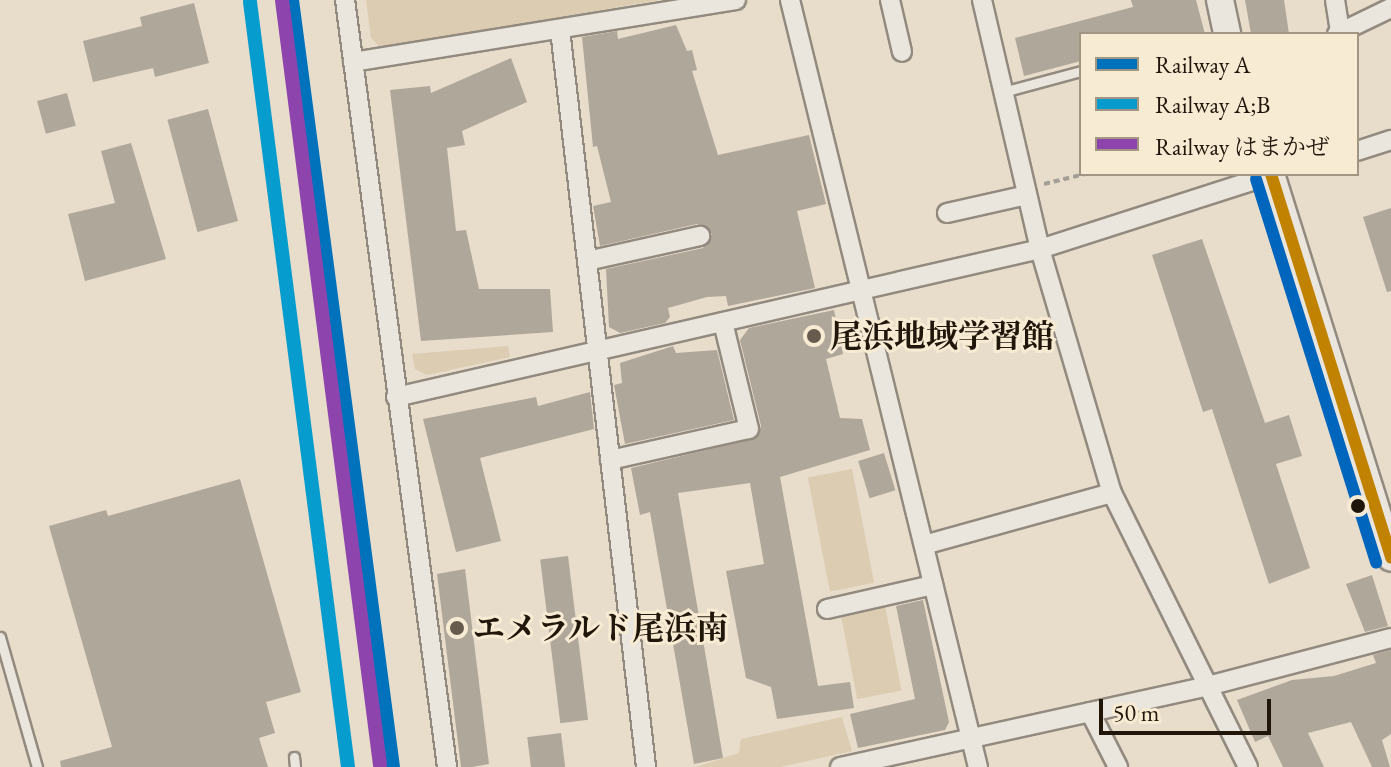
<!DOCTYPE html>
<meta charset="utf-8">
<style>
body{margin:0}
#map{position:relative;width:1391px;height:767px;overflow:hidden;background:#e8dcca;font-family:"EB Garamond","Noto Serif JP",serif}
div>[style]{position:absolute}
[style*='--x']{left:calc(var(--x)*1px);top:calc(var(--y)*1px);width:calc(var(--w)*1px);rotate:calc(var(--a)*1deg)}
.green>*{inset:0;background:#dbccb2;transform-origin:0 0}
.building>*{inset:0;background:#b0a79b;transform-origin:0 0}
.path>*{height:4px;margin-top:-2px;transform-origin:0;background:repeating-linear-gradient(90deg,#a49f96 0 6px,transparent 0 10px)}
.roads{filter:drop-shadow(2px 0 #928a7f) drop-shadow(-2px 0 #928a7f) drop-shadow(0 2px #928a7f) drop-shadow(0 -2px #928a7f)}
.lane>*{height:9px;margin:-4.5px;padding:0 4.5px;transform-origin:4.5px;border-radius:4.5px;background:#ebe6dd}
.street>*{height:18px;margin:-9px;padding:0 9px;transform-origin:9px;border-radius:9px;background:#ebe6dd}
.secondary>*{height:26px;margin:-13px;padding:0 13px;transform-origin:13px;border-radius:13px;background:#ebe6dd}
.bus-1>*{height:12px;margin:-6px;padding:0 6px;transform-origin:6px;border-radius:6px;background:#c18202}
.bus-2>*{height:12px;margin:-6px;padding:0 6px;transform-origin:6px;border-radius:6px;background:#0065bd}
.rail-1>*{height:14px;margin:-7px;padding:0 7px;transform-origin:7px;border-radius:7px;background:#0072bc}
.rail-2>*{height:14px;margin:-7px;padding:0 7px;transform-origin:7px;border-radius:7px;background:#069dce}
.rail-3>*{height:14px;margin:-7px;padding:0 7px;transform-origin:7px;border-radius:7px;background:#8e44ad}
.dots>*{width:22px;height:22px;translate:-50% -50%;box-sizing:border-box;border:4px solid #f8ebd4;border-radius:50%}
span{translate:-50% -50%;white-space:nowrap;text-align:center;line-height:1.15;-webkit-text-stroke:6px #f8ebd4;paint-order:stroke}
.poi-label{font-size:32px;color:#20160a;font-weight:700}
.left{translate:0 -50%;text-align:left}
.legend{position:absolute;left:1079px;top:32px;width:280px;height:144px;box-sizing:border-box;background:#f8ebd4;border:2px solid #a29683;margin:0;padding:10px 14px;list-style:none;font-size:24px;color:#20160a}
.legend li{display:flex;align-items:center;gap:16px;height:40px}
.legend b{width:40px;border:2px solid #a29683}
.scale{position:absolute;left:1099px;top:699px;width:172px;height:36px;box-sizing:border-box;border:4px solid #20160a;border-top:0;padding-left:10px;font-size:24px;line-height:28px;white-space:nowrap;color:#20160a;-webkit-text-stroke:6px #f8ebd4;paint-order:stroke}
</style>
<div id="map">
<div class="green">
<i style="clip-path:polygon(366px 0,659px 0,381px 48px,371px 38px)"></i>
<i style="clip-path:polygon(508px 346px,510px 357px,427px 375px,415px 369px,412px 354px)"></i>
<i style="left:852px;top:469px;width:116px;height:45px;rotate:79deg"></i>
<i style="left:885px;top:606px;width:86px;height:45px;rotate:79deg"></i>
<i style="clip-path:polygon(842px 717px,852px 751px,780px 767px,696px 767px,739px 753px,741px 739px)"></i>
</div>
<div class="building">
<i style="clip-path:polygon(1131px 0,1196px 0,1205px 34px,1081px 34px,1081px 61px,1024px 76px,1015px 38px,1133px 7px)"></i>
<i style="clip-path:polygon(1245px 0,1284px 0,1289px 34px,1251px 34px)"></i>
<i style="clip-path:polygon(194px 3px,209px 63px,155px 77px,153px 68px,93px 82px,83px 41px,142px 26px,140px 17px)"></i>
<i style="clip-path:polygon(676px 25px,687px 51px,692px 50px,697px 70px,692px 71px,718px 155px,809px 135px,826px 204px,797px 211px,815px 288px,728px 306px,726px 296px,707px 297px,668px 308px,670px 317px,665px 323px,620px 333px,609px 327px,606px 269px,703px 248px,712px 234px,697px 224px,600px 246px,593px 206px,611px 202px,597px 146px,593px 147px,582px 37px,617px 31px,618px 39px)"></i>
<i style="clip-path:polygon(511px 58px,527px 102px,462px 131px,465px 145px,447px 148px,456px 231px,466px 230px,479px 289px,550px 289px,553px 332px,421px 341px,390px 90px,430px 86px,431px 93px)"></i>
<i style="left:67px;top:93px;width:34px;height:31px;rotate:75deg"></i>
<i style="left:208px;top:109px;width:116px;height:42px;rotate:75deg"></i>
<i style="clip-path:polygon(131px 143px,166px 259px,85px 281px,68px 214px,115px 203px,101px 151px)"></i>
<i style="clip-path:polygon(1391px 208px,1391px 291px,1387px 292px,1363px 217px)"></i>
<i style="clip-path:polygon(1202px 239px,1265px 423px,1289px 415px,1302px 456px,1276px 464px,1310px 568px,1269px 584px,1212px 409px,1203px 412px,1152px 255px)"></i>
<i style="clip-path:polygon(834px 310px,843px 354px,826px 359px,840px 418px,862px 419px,870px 450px,780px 477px,818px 686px,850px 682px,854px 708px,777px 719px,771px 687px,746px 678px,726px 571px,764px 564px,750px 483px,678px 493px,723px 758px,694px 764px,650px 512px,640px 515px,631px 468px,757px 438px,761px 426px,740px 340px,749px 328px)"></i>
<i style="clip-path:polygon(673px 346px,676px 353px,717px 350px,734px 420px,625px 444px,614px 385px,622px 383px,620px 363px)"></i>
<i style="clip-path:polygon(590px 392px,594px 429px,480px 458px,501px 541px,456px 552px,423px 419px,536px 397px,538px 406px)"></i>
<i style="left:884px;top:453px;width:39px;height:27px;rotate:73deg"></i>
<i style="clip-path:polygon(240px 479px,301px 692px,266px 702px,275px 733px,259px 738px,268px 767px,61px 767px,60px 761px,112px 747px,49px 526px,106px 510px,108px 516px)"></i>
<i style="left:568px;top:556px;width:165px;height:28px;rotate:83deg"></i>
<i style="clip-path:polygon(465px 569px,489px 764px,472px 767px,461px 767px,437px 574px)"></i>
<i style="clip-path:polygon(1372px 575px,1388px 626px,1365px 632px,1346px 584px)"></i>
<i style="clip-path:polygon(923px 600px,949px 722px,945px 730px,858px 748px,850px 714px,915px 699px,896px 606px)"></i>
<i style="clip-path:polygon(1391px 650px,1391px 734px,1382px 740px,1390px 767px,1372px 767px,1351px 722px,1308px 733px,1324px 767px,1283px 767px,1268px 736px,1255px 742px,1237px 700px,1292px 680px,1334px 676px,1376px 663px,1373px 655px)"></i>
<i style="left:561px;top:733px;width:34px;height:34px;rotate:83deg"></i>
</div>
<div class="path">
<i style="--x:1044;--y:184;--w:42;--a:-13.7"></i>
</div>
<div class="roads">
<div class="lane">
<i style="--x:1003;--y:92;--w:81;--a:-15.1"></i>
<i style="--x:0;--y:637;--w:135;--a:74.1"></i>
<i style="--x:294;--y:757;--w:10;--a:84"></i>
</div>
<div class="street">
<i style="--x:345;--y:0;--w:774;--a:82.42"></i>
<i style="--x:790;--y:0;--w:790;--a:76.23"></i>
<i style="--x:890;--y:0;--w:53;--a:77"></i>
<i style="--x:982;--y:0;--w:256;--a:76.9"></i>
<i style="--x:1040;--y:249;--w:254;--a:73.6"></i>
<i style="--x:1112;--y:493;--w:306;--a:63.6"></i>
<i style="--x:1335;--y:0;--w:32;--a:81"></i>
<i style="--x:560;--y:30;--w:742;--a:83.34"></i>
<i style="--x:1337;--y:34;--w:60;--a:-25.7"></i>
<i style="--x:353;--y:62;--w:388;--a:-9.2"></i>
<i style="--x:1357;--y:151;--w:36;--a:-18"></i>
<i style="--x:947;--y:213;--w:82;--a:-12.7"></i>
<i style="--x:587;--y:261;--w:116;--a:-12.5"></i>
<i style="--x:396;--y:397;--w:661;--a:-12.94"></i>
<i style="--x:1040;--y:249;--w:245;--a:-17.8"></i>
<i style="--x:610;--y:460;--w:142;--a:-12.6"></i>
<i style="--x:749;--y:429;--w:110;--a:-103.7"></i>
<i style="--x:924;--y:545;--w:195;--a:-15.5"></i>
<i style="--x:827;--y:609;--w:109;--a:-12.8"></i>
<i style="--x:1090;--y:712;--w:62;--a:63"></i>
<i style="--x:840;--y:767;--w:377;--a:-12.4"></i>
<i style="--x:1208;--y:686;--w:189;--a:-14.7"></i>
</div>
<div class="secondary">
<i style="--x:1220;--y:0;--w:35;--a:78"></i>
<i style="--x:1271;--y:174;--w:402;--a:72.6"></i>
</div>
</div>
<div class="bus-1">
<i style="--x:1271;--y:174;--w:402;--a:72.6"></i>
</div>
<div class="bus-2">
<i style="--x:1256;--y:179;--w:402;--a:72.6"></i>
</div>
<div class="rail-1">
<i style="--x:292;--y:0;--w:774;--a:82.5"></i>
</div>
<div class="rail-2">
<i style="--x:250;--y:2;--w:771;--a:82.7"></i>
</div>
<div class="rail-3">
<i style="--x:282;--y:0;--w:771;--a:82.7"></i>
</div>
<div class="dots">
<i style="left:814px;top:336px;background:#665b4d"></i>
<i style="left:1358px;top:506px;background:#20160a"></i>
<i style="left:457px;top:628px;background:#665b4d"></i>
</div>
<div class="poi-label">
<span class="left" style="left:830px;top:336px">尾浜地域学習館</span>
<span class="left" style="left:473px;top:628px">エメラルド尾浜南</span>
</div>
<ul class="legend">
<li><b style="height:10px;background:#0072bc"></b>Railway A</li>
<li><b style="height:10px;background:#069dce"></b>Railway A;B</li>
<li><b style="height:10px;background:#8e44ad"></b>Railway はまかぜ</li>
</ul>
<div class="scale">50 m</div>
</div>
